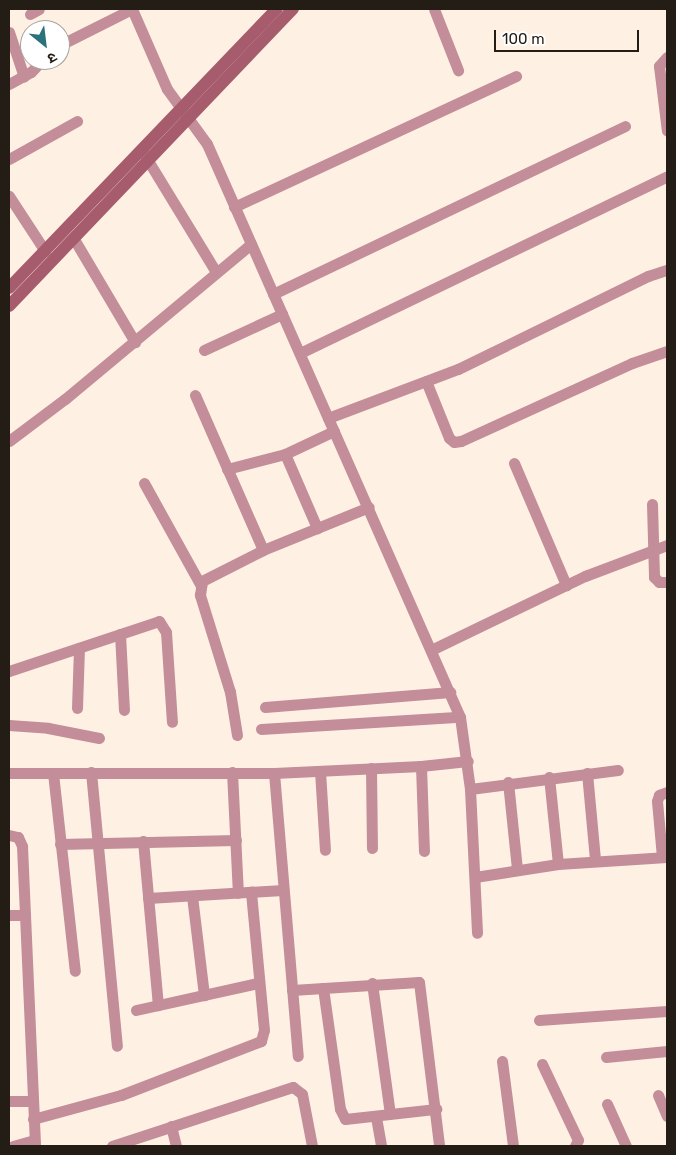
<!DOCTYPE html>
<meta charset="utf-8">
<style>
body{margin:0}
#map{position:relative;width:676px;height:1155px;overflow:hidden;background:#fef1e4;font-family:Rubik,"Noto Sans Devanagari",sans-serif}
div>[style]{position:absolute}
[style*='--x']{left:calc(var(--x)*1px);top:calc(var(--y)*1px);width:calc(var(--w)*1px);rotate:calc(var(--a)*1deg)}
.street>*{height:11px;margin:-5.5px;padding:0 5.5px;transform-origin:5.5px;border-radius:5.5px;background:#c38e99}
.secondary>*{height:12px;margin:-6px;padding:0 6px;transform-origin:6px;border-radius:6px;background:#a75c6e}
span{translate:-50% -50%;white-space:nowrap;text-align:center;line-height:1.15;-webkit-text-stroke:5px #fff;paint-order:stroke}
.frame{position:absolute;inset:0;border:10px solid #241d15;pointer-events:none}
.north{position:absolute;left:20px;top:20px;width:50px;height:50px;box-sizing:border-box;background:#fff;border:1px solid #a7a5a1;border-radius:50%;rotate:151deg;font-size:14px;font-weight:700;line-height:20px;text-align:center;color:#241d15}
.north::after{content:'';display:block;margin:auto;width:18px;height:22px;background:#2a737c;clip-path:polygon(50% 0,100% 100%,50% 72%,0 100%)}
.scale{position:absolute;left:494px;top:30px;width:145px;height:22px;box-sizing:border-box;border:2px solid #241d15;border-top:0;padding-left:6px;font-size:15px;line-height:18px;white-space:nowrap;color:#241d15;-webkit-text-stroke:4px #fff;paint-order:stroke}
</style>
<div id="map">
<div class="street">
<i style="--x:132;--y:9;--w:87;--a:66.4"></i>
<i style="--x:167;--y:89;--w:68;--a:54"></i>
<i style="--x:207;--y:144;--w:626;--a:66.18"></i>
<i style="--x:460;--y:717;--w:73;--a:82.1"></i>
<i style="--x:470;--y:789;--w:144;--a:87.2"></i>
<i style="--x:434;--y:9;--w:66;--a:68.5"></i>
<i style="--x:30;--y:14;--w:10;--a:-29"></i>
<i style="--x:9;--y:32;--w:47;--a:71.6"></i>
<i style="--x:60;--y:45;--w:80;--a:-26.6"></i>
<i style="--x:667;--y:57;--w:12;--a:132"></i>
<i style="--x:659;--y:66;--w:65;--a:83"></i>
<i style="--x:9;--y:84;--w:25;--a:-29"></i>
<i style="--x:31;--y:72;--w:16;--a:-47"></i>
<i style="--x:144;--y:154;--w:138;--a:58.6"></i>
<i style="--x:9;--y:159;--w:78;--a:-29.2"></i>
<i style="--x:9;--y:196;--w:66;--a:56.8"></i>
<i style="--x:234;--y:207;--w:311;--a:-24.9"></i>
<i style="--x:74;--y:239;--w:120;--a:59.4"></i>
<i style="--x:273;--y:294;--w:390;--a:-25.5"></i>
<i style="--x:204;--y:350;--w:86;--a:-24.8"></i>
<i style="--x:300;--y:353;--w:407;--a:-25.7"></i>
<i style="--x:426;--y:381;--w:61;--a:68"></i>
<i style="--x:449;--y:438;--w:6;--a:39"></i>
<i style="--x:454;--y:442;--w:7;--a:-8"></i>
<i style="--x:461;--y:441;--w:188;--a:-24.5"></i>
<i style="--x:632;--y:363;--w:37;--a:-19"></i>
<i style="--x:195;--y:395;--w:169;--a:66.3"></i>
<i style="--x:328;--y:418;--w:139;--a:-20.7"></i>
<i style="--x:458;--y:369;--w:212;--a:-26.1"></i>
<i style="--x:648;--y:276;--w:20;--a:-18"></i>
<i style="--x:9;--y:441;--w:70;--a:-36.9"></i>
<i style="--x:65;--y:399;--w:242;--a:-39.8"></i>
<i style="--x:285;--y:454;--w:81;--a:66.6"></i>
<i style="--x:514;--y:463;--w:133;--a:66.9"></i>
<i style="--x:227;--y:469;--w:60;--a:-14.5"></i>
<i style="--x:285;--y:454;--w:54;--a:-25.1"></i>
<i style="--x:144;--y:483;--w:118;--a:61"></i>
<i style="--x:652;--y:504;--w:73;--a:88.4"></i>
<i style="--x:654;--y:577;--w:7;--a:45"></i>
<i style="--x:659;--y:582;--w:8;--a:0"></i>
<i style="--x:120;--y:634;--w:76;--a:87"></i>
<i style="--x:431;--y:650;--w:171;--a:-25.7"></i>
<i style="--x:585;--y:576;--w:88;--a:-20.7"></i>
<i style="--x:9;--y:671;--w:158;--a:-18.4"></i>
<i style="--x:159;--y:621;--w:13;--a:58"></i>
<i style="--x:166;--y:632;--w:90;--a:86.2"></i>
<i style="--x:265;--y:707;--w:186;--a:-4.6"></i>
<i style="--x:77;--y:708;--w:60;--a:-88.1"></i>
<i style="--x:9;--y:725;--w:39;--a:4"></i>
<i style="--x:48;--y:728;--w:52;--a:11.1"></i>
<i style="--x:261;--y:729;--w:199;--a:-3.5"></i>
<i style="--x:237;--y:735;--w:44;--a:-99.2"></i>
<i style="--x:230;--y:692;--w:102;--a:-107.2"></i>
<i style="--x:200;--y:595;--w:14;--a:-82"></i>
<i style="--x:202;--y:581;--w:68;--a:-26.9"></i>
<i style="--x:263;--y:550;--w:114;--a:-22.1"></i>
<i style="--x:421;--y:766;--w:85;--a:88"></i>
<i style="--x:371;--y:768;--w:80;--a:89.3"></i>
<i style="--x:320;--y:771;--w:79;--a:86.4"></i>
<i style="--x:91;--y:772;--w:275;--a:84.6"></i>
<i style="--x:232;--y:772;--w:121;--a:87.2"></i>
<i style="--x:9;--y:773;--w:265;--a:0"></i>
<i style="--x:274;--y:773;--w:147;--a:-2.7"></i>
<i style="--x:421;--y:766;--w:47;--a:-6.1"></i>
<i style="--x:53;--y:773;--w:199;--a:83.7"></i>
<i style="--x:274;--y:773;--w:284;--a:85.2"></i>
<i style="--x:587;--y:773;--w:87;--a:84.7"></i>
<i style="--x:549;--y:777;--w:87;--a:84.1"></i>
<i style="--x:508;--y:782;--w:87;--a:84.1"></i>
<i style="--x:470;--y:789;--w:149;--a:-7.3"></i>
<i style="--x:9;--y:835;--w:9;--a:13"></i>
<i style="--x:18;--y:837;--w:10;--a:66"></i>
<i style="--x:22;--y:846;--w:300;--a:87.5"></i>
<i style="--x:143;--y:841;--w:165;--a:84.8"></i>
<i style="--x:60;--y:844;--w:176;--a:-1.3"></i>
<i style="--x:662;--y:857;--w:56;--a:-95.1"></i>
<i style="--x:657;--y:801;--w:6;--a:-72"></i>
<i style="--x:659;--y:795;--w:9;--a:-21"></i>
<i style="--x:475;--y:877;--w:84;--a:-8.9"></i>
<i style="--x:558;--y:864;--w:109;--a:-3.7"></i>
<i style="--x:192;--y:896;--w:100;--a:83.1"></i>
<i style="--x:148;--y:898;--w:135;--a:-3.4"></i>
<i style="--x:9;--y:915;--w:16;--a:0"></i>
<i style="--x:372;--y:983;--w:132;--a:82.2"></i>
<i style="--x:323;--y:988;--w:122;--a:82"></i>
<i style="--x:340;--y:1109;--w:11;--a:63"></i>
<i style="--x:345;--y:1119;--w:92;--a:-6.3"></i>
<i style="--x:292;--y:990;--w:127;--a:-3.6"></i>
<i style="--x:419;--y:982;--w:165;--a:83"></i>
<i style="--x:136;--y:1010;--w:125;--a:-12.5"></i>
<i style="--x:539;--y:1020;--w:128;--a:-4"></i>
<i style="--x:606;--y:1057;--w:61;--a:-5.6"></i>
<i style="--x:502;--y:1061;--w:86;--a:82.6"></i>
<i style="--x:542;--y:1064;--w:84;--a:64.7"></i>
<i style="--x:578;--y:1140;--w:7;--a:117"></i>
<i style="--x:658;--y:1095;--w:23;--a:67"></i>
<i style="--x:9;--y:1101;--w:24;--a:0"></i>
<i style="--x:607;--y:1104;--w:46;--a:65.7"></i>
<i style="--x:376;--y:1117;--w:29;--a:80"></i>
<i style="--x:33;--y:1119;--w:91;--a:-15.3"></i>
<i style="--x:121;--y:1095;--w:150;--a:-21.1"></i>
<i style="--x:261;--y:1041;--w:11;--a:-75"></i>
<i style="--x:264;--y:1030;--w:139;--a:-95.4"></i>
<i style="--x:171;--y:1126;--w:21;--a:76"></i>
<i style="--x:13;--y:1146;--w:22;--a:-16"></i>
<i style="--x:112;--y:1146;--w:190;--a:-18.1"></i>
<i style="--x:293;--y:1087;--w:11;--a:38"></i>
<i style="--x:302;--y:1094;--w:53;--a:79.1"></i>
</div>
<div class="secondary">
<i style="--x:9;--y:288;--w:387;--a:-46.2"></i>
<i style="--x:9;--y:306;--w:411;--a:-46.3"></i>
</div>
<div class="frame"></div>
<div class="north">उ</div>
<div class="scale">100 m</div>
</div>
